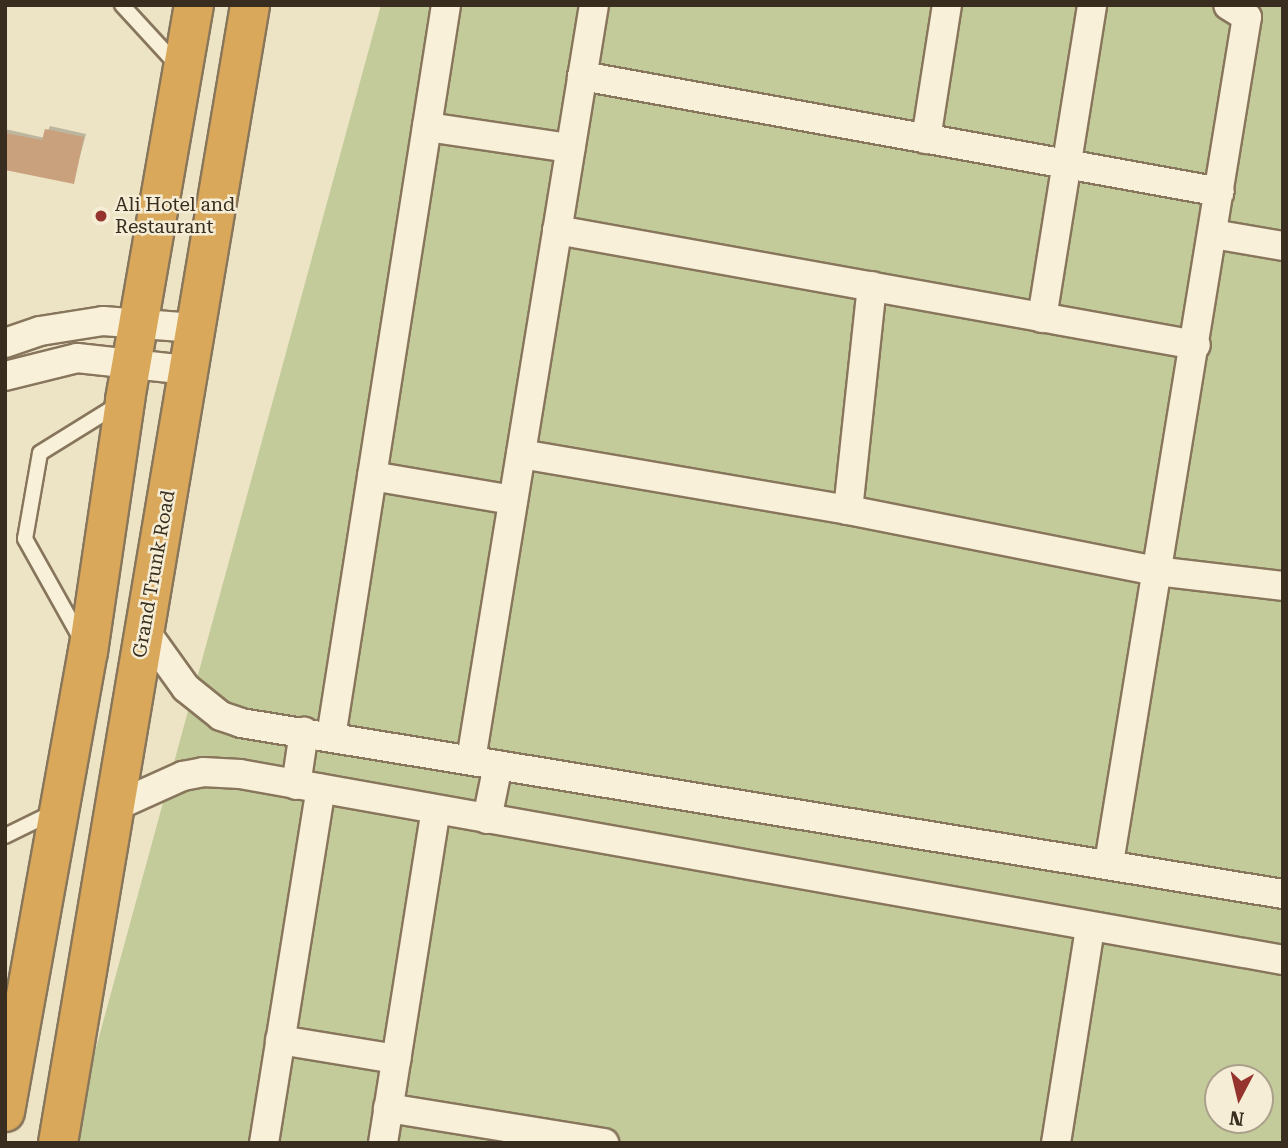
<!DOCTYPE html>
<style>
body{margin:0}
#map{position:relative;width:1288px;height:1148px;overflow:hidden;background:#ede4c6;font-family:"Roboto Serif",serif}
div>[style]{position:absolute}
[style*='--x']{left:calc(var(--x)*1px);top:calc(var(--y)*1px);width:calc(var(--w)*1px);rotate:calc(var(--a)*1deg)}
.green>*{inset:0;background:#c3cb9a}
.shadow>*{inset:0;background:#0003}
.building>*{inset:0;background:#caa17d}
.roads{filter:drop-shadow(2px 0 #88765c) drop-shadow(-2px 0 #88765c) drop-shadow(0 2px #88765c) drop-shadow(0 -2px #88765c)}
.lane>*{height:14px;margin:-7px;padding:0 7px;transform-origin:7px;border-radius:7px;background:#f8f0d9}
.street>*{height:28px;margin:-14px;padding:0 14px;transform-origin:14px;border-radius:14px;background:#f8f0d9}
.highway>*{height:38px;margin:-19px;padding:0 19px;transform-origin:19px;border-radius:19px;background:#d9a85a}
.dots>*{width:19px;height:19px;translate:-50% -50%;box-sizing:border-box;border:4px solid #f5edd5;border-radius:50%}
span{translate:-50% -50%;white-space:nowrap;text-align:center;line-height:1.15;-webkit-text-stroke:5px #f5edd5;paint-order:stroke}
.poi-label{font-size:19px;color:#392d1f}
.left{translate:0 -50%;text-align:left}
.street-label{font-size:19px;color:#392d1f}
.frame{position:absolute;inset:0;border:7px solid #392d1f;pointer-events:none}
.north{position:absolute;left:1204px;top:1064px;width:70px;height:70px;box-sizing:border-box;background:#f5edd5;border:2px solid #aaa08c;border-radius:50%;rotate:187deg;font-size:19px;font-weight:700;line-height:28px;text-align:center;color:#392d1f}
.north::after{content:'';display:block;margin:auto;width:24px;height:32px;background:#95332e;clip-path:polygon(50% 0,100% 100%,50% 72%,0 100%)}
</style>
<div id="map">
<div class="green">
<i style="clip-path:polygon(evenodd,381px 5px,1283px 5px,1283px 1143px,70px 1143px,381px 5px,1218px 1078px,1260px 1078px,1260px 1120px,1218px 1120px,1218px 1078px)"></i>
</div>
<div class="shadow">
<i style="clip-path:polygon(50px 126px,86px 134px,73px 182px,5px 168px,5px 129px,45px 138px)"></i>
</div>
<div class="building">
<i style="clip-path:polygon(45px 129px,84px 137px,74px 184px,5px 170px,5px 133px,42px 140px)"></i>
</div>
<div class="roads">
<div class="lane">
<i style="--x:122;--y:5;--w:83;--a:47.4"></i>
<i style="--x:81;--y:639;--w:115;--a:-119.2"></i>
<i style="--x:25;--y:539;--w:87;--a:-80.1"></i>
<i style="--x:40;--y:453;--w:93;--a:-31.8"></i>
<i style="--x:5;--y:836;--w:55;--a:-26.1"></i>
</div>
<div class="street">
<i style="--x:582;--y:76;--w:648;--a:10.3"></i>
<i style="--x:427;--y:127;--w:145;--a:8.4"></i>
<i style="--x:926;--y:139;--w:136;--a:-81.1"></i>
<i style="--x:557;--y:230;--w:649;--a:10.2"></i>
<i style="--x:1213;--y:234;--w:71;--a:9.7"></i>
<i style="--x:1042;--y:318;--w:317;--a:-80.9"></i>
<i style="--x:5;--y:343;--w:37;--a:-19"></i>
<i style="--x:40;--y:331;--w:64;--a:-9"></i>
<i style="--x:103;--y:321;--w:92;--a:4.4"></i>
<i style="--x:5;--y:376;--w:74;--a:-14"></i>
<i style="--x:77;--y:358;--w:112;--a:6.2"></i>
<i style="--x:521;--y:454;--w:332;--a:9.7"></i>
<i style="--x:848;--y:510;--w:314;--a:11.2"></i>
<i style="--x:1156;--y:571;--w:128;--a:6.7"></i>
<i style="--x:372;--y:476;--w:143;--a:9.7"></i>
<i style="--x:848;--y:510;--w:225;--a:-83.9"></i>
<i style="--x:145;--y:631;--w:70;--a:54.3"></i>
<i style="--x:186;--y:688;--w:45;--a:38.7"></i>
<i style="--x:221;--y:716;--w:21;--a:19"></i>
<i style="--x:241;--y:723;--w:1056;--a:9.32"></i>
<i style="--x:331;--y:737;--w:741;--a:-81.07"></i>
<i style="--x:471;--y:760;--w:765;--a:-80.75"></i>
<i style="--x:296;--y:785;--w:54;--a:-81.4"></i>
<i style="--x:114;--y:807;--w:76;--a:-24.2"></i>
<i style="--x:183;--y:776;--w:20;--a:-11"></i>
<i style="--x:203;--y:772;--w:37;--a:3"></i>
<i style="--x:240;--y:774;--w:1059;--a:10.11"></i>
<i style="--x:487;--y:819;--w:55;--a:-78.5"></i>
<i style="--x:1109;--y:863;--w:857;--a:-80.74"></i>
<i style="--x:1247;--y:17;--w:22;--a:-148"></i>
<i style="--x:280;--y:1040;--w:118;--a:9.3"></i>
<i style="--x:388;--y:1108;--w:219;--a:9.2"></i>
<i style="--x:264;--y:1143;--w:359;--a:-80.9"></i>
<i style="--x:383;--y:1143;--w:337;--a:-81"></i>
<i style="--x:1056;--y:1143;--w:217;--a:-81"></i>
</div>
<div class="highway">
<i style="--x:5;--y:1112;--w:467;--a:-79.8"></i>
<i style="--x:88;--y:652;--w:255;--a:-81.6"></i>
<i style="--x:125;--y:400;--w:401;--a:-80.1"></i>
<i style="--x:58;--y:1143;--w:1154;--a:-80.42"></i>
</div>
</div>
<div class="dots">
<i style="left:101px;top:216px;background:#95332e"></i>
</div>
<div class="poi-label">
<span class="left" style="left:115px;top:216px">Ali Hotel and<br>Restaurant</span>
</div>
<div class="street-label">
<span style="left:154px;top:574px;rotate:-80deg">Grand Trunk Road</span>
</div>
<div class="frame"></div>
<div class="north">N</div>
</div>
